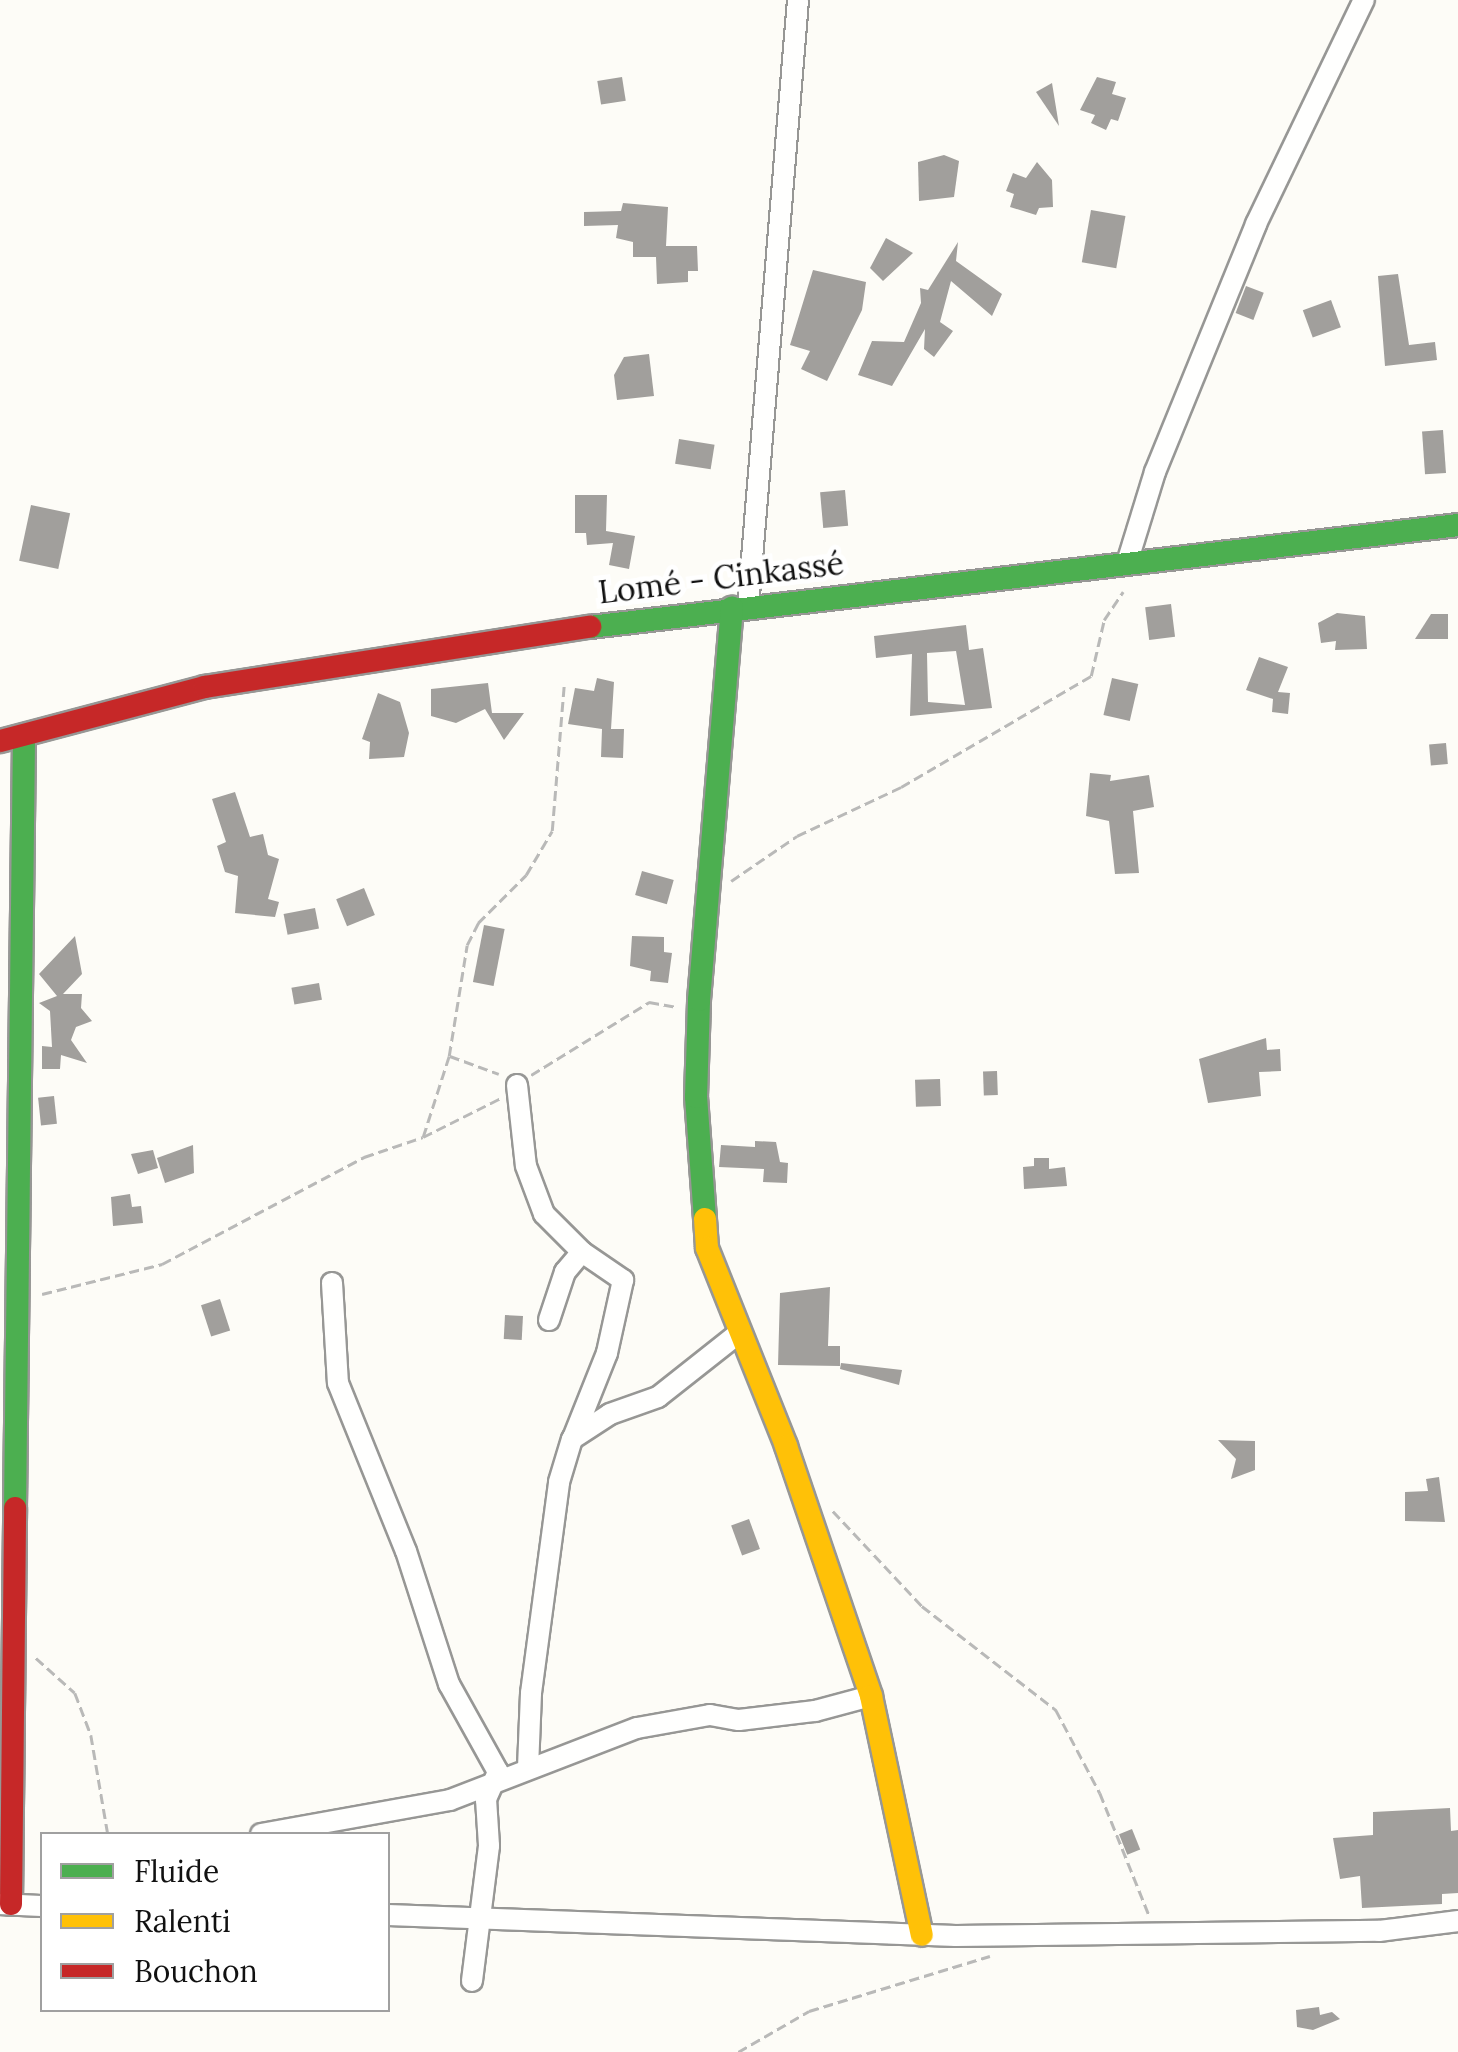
<!DOCTYPE html>
<meta charset="utf-8">
<style>
body{margin:0}
#map{position:relative;width:1458px;height:2052px;overflow:hidden;background:#fdfcf7;font-family:Lora,serif}
div>[style]{position:absolute}
[style*='--x']{left:calc(var(--x)*1px);top:calc(var(--y)*1px);width:calc(var(--w)*1px);rotate:calc(var(--a)*1deg)}
.building>*{inset:0;background:#a19f9c;transform-origin:0 0}
.path>*{height:2.5px;margin-top:-1.25px;transform-origin:0;background:repeating-linear-gradient(90deg,#b9b9b8 0 10px,transparent 0 15px)}
.roads{filter:drop-shadow(2px 0 #979795) drop-shadow(-2px 0 #979795) drop-shadow(0 2px #979795) drop-shadow(0 -2px #979795)}
.street>*{height:20px;margin:-10px;padding:0 10px;transform-origin:10px;border-radius:10px;background:#fffffe}
.fast>*{height:22px;margin:-11px;padding:0 11px;transform-origin:11px;border-radius:11px;background:#4caf50}
.slow>*{height:22px;margin:-11px;padding:0 11px;transform-origin:11px;border-radius:11px;background:#ffc107}
.jam>*{height:22px;margin:-11px;padding:0 11px;transform-origin:11px;border-radius:11px;background:#c62828}
span{translate:-50% -50%;white-space:nowrap;text-align:center;line-height:1.15;-webkit-text-stroke:10px #fff;paint-order:stroke}
.street-label{font-size:32px;color:#111}
.legend{position:absolute;left:40px;top:1832px;width:350px;height:180px;box-sizing:border-box;background:#fff;border:2px solid #a0a0a0;margin:0;padding:12px 18px;list-style:none;font-size:30px;color:#111}
.legend li{display:flex;align-items:center;gap:20px;height:50px}
.legend b{width:50px;border:2px solid #a0a0a0}
</style>
<div id="map">
<div class="building">
<i style="left:622px;top:77px;width:24px;height:25px;rotate:81deg"></i>
<i style="clip-path:polygon(1097px 77px,1116px 82px,1112px 94px,1126px 98px,1118px 121px,1111px 119px,1106px 130px,1091px 123px,1095px 115px,1080px 110px)"></i>
<i style="clip-path:polygon(1052px 83px,1059px 126px,1036px 92px)"></i>
<i style="clip-path:polygon(944px 155px,959px 161px,954px 197px,919px 201px,918px 162px)"></i>
<i style="clip-path:polygon(1037px 162px,1052px 180px,1053px 207px,1039px 208px,1036px 215px,1010px 207px,1014px 194px,1006px 191px,1013px 173px,1026px 178px)"></i>
<i style="clip-path:polygon(623px 203px,668px 207px,666px 246px,697px 246px,698px 271px,688px 271px,688px 282px,657px 284px,656px 257px,633px 257px,633px 242px,616px 238px,618px 225px,584px 226px,584px 212px,621px 211px)"></i>
<i style="left:1091px;top:210px;width:35px;height:53px;rotate:10deg"></i>
<i style="clip-path:polygon(886px 238px,913px 253px,883px 281px,870px 268px)"></i>
<i style="clip-path:polygon(958px 242px,956px 261px,1002px 294px,992px 316px,951px 281px,940px 322px,953px 331px,934px 357px,924px 349px,925px 329px,892px 386px,858px 375px,872px 341px,904px 342px,921px 303px,920px 288px,928px 290px)"></i>
<i style="clip-path:polygon(813px 270px,866px 282px,862px 310px,827px 381px,801px 369px,810px 351px,790px 345px)"></i>
<i style="clip-path:polygon(1398px 274px,1409px 345px,1435px 342px,1437px 360px,1385px 366px,1378px 276px)"></i>
<i style="left:1246px;top:286px;width:19px;height:29px;rotate:21deg"></i>
<i style="left:1331px;top:300px;width:29px;height:30px;rotate:70deg"></i>
<i style="clip-path:polygon(649px 354px,654px 396px,617px 400px,614px 375px,624px 357px)"></i>
<i style="left:1443px;top:430px;width:43px;height:21px;rotate:86deg"></i>
<i style="left:679px;top:439px;width:36px;height:25px;rotate:9deg"></i>
<i style="left:845px;top:490px;width:36px;height:25px;rotate:85deg"></i>
<i style="clip-path:polygon(575px 495px,607px 495px,606px 531px,635px 536px,629px 569px,609px 565px,613px 543px,587px 545px,586px 533px,575px 533px)"></i>
<i style="left:31px;top:505px;width:40px;height:57px;rotate:12deg"></i>
<i style="left:1171px;top:604px;width:33px;height:26px;rotate:83deg"></i>
<i style="clip-path:polygon(1337px 613px,1365px 616px,1367px 649px,1335px 650px,1336px 641px,1321px 643px,1318px 623px)"></i>
<i style="clip-path:polygon(1431px 614px,1448px 614px,1448px 639px,1415px 639px)"></i>
<i style="clip-path:polygon(evenodd,966px 625px,969px 650px,983px 648px,992px 708px,910px 716px,912px 654px,876px 658px,874px 636px,966px 625px,956px 651px,965px 705px,928px 702px,927px 653px,956px 651px)"></i>
<i style="clip-path:polygon(1259px 657px,1288px 667px,1278px 692px,1290px 693px,1288px 714px,1272px 712px,1273px 699px,1246px 690px)"></i>
<i style="clip-path:polygon(597px 678px,614px 682px,611px 729px,624px 729px,623px 758px,601px 757px,602px 729px,568px 724px,575px 688px,594px 691px)"></i>
<i style="left:1112px;top:678px;width:27px;height:38px;rotate:13deg"></i>
<i style="clip-path:polygon(488px 683px,492px 713px,524px 713px,504px 740px,485px 709px,456px 723px,431px 716px,431px 689px)"></i>
<i style="clip-path:polygon(378px 693px,400px 702px,409px 733px,404px 757px,369px 759px,370px 742px,362px 739px)"></i>
<i style="left:1446px;top:743px;width:21px;height:17px;rotate:85deg"></i>
<i style="clip-path:polygon(1090px 773px,1111px 775px,1110px 781px,1149px 775px,1154px 807px,1133px 811px,1139px 873px,1115px 874px,1109px 821px,1086px 816px)"></i>
<i style="clip-path:polygon(235px 792px,250px 837px,263px 834px,268px 855px,279px 859px,268px 899px,279px 902px,275px 917px,235px 913px,238px 876px,225px 872px,217px 846px,226px 842px,212px 799px)"></i>
<i style="left:642px;top:871px;width:33px;height:25px;rotate:16deg"></i>
<i style="left:364px;top:888px;width:29px;height:30px;rotate:68deg"></i>
<i style="left:315px;top:908px;width:21px;height:32px;rotate:79deg"></i>
<i style="left:484px;top:925px;width:21px;height:58px;rotate:11deg"></i>
<i style="clip-path:polygon(75px 936px,82px 974px,63px 994px,82px 994px,81px 1008px,92px 1021px,76px 1027px,71px 1040px,87px 1063px,61px 1055px,60px 1069px,42px 1069px,42px 1046px,52px 1047px,50px 1011px,39px 1003px,57px 996px,39px 974px)"></i>
<i style="clip-path:polygon(632px 936px,664px 937px,664px 952px,672px 953px,668px 983px,650px 981px,651px 971px,630px 966px)"></i>
<i style="left:319px;top:983px;width:17px;height:28px;rotate:80deg"></i>
<i style="clip-path:polygon(1266px 1038px,1267px 1050px,1280px 1049px,1281px 1071px,1259px 1072px,1261px 1096px,1208px 1103px,1199px 1059px)"></i>
<i style="left:997px;top:1071px;width:24px;height:14px;rotate:88deg"></i>
<i style="left:940px;top:1079px;width:27px;height:25px;rotate:88deg"></i>
<i style="left:54px;top:1096px;width:28px;height:16px;rotate:84deg"></i>
<i style="clip-path:polygon(755px 1141px,776px 1142px,780px 1162px,788px 1163px,787px 1183px,763px 1182px,764px 1169px,719px 1167px,721px 1145px,755px 1147px)"></i>
<i style="clip-path:polygon(193px 1145px,194px 1173px,165px 1183px,157px 1158px)"></i>
<i style="clip-path:polygon(153px 1150px,158px 1168px,138px 1174px,131px 1154px)"></i>
<i style="clip-path:polygon(1034px 1158px,1049px 1158px,1049px 1169px,1065px 1167px,1067px 1186px,1024px 1189px,1023px 1167px,1034px 1166px)"></i>
<i style="clip-path:polygon(130px 1194px,132px 1207px,141px 1206px,143px 1223px,113px 1226px,111px 1197px)"></i>
<i style="clip-path:polygon(830px 1287px,828px 1346px,840px 1346px,840px 1366px,778px 1365px,780px 1293px)"></i>
<i style="left:220px;top:1299px;width:33px;height:20px;rotate:72deg"></i>
<i style="left:505px;top:1315px;width:18px;height:24px;rotate:3deg"></i>
<i style="clip-path:polygon(841px 1363px,902px 1370px,899px 1385px,840px 1369px)"></i>
<i style="clip-path:polygon(1218px 1440px,1255px 1441px,1255px 1470px,1231px 1479px,1236px 1459px)"></i>
<i style="clip-path:polygon(1439px 1477px,1445px 1522px,1405px 1521px,1405px 1492px,1428px 1491px,1426px 1479px)"></i>
<i style="left:749px;top:1519px;width:32px;height:19px;rotate:70deg"></i>
<i style="clip-path:polygon(1450px 1808px,1451px 1831px,1458px 1830px,1458px 1893px,1442px 1894px,1442px 1904px,1362px 1908px,1360px 1876px,1340px 1879px,1333px 1838px,1373px 1835px,1373px 1812px)"></i>
<i style="left:1132px;top:1829px;width:22px;height:14px;rotate:68deg"></i>
<i style="clip-path:polygon(1319px 2007px,1320px 2015px,1332px 2012px,1340px 2019px,1313px 2030px,1297px 2027px,1296px 2010px)"></i>
</div>
<div class="path">
<i style="--x:731;--y:881;--w:80;--a:-34.3"></i>
<i style="--x:797;--y:836;--w:115;--a:-25.2"></i>
<i style="--x:901;--y:787;--w:220;--a:-30.3"></i>
<i style="--x:1091;--y:676;--w:57;--a:-76.9"></i>
<i style="--x:1104;--y:620;--w:34;--a:-56"></i>
<i style="--x:450;--y:1056;--w:52;--a:20.2"></i>
<i style="--x:531;--y:1075;--w:139;--a:-31.7"></i>
<i style="--x:649;--y:1002;--w:27;--a:10"></i>
<i style="--x:423;--y:1137;--w:85;--a:-72.2"></i>
<i style="--x:449;--y:1056;--w:112;--a:-80.8"></i>
<i style="--x:467;--y:945;--w:25;--a:-63"></i>
<i style="--x:478;--y:923;--w:68;--a:-45"></i>
<i style="--x:526;--y:875;--w:51;--a:-59.4"></i>
<i style="--x:552;--y:831;--w:146;--a:-85.3"></i>
<i style="--x:42;--y:1294;--w:124;--a:-14"></i>
<i style="--x:162;--y:1264;--w:229;--a:-27.9"></i>
<i style="--x:364;--y:1157;--w:62;--a:-18.7"></i>
<i style="--x:423;--y:1137;--w:87;--a:-26.6"></i>
<i style="--x:833;--y:1511;--w:130;--a:46.9"></i>
<i style="--x:922;--y:1606;--w:170;--a:37.8"></i>
<i style="--x:1056;--y:1710;--w:94;--a:62.1"></i>
<i style="--x:1100;--y:1793;--w:131;--a:68.1"></i>
<i style="--x:36;--y:1658;--w:52;--a:41.9"></i>
<i style="--x:75;--y:1693;--w:45;--a:69.1"></i>
<i style="--x:91;--y:1735;--w:100;--a:80.3"></i>
<i style="--x:738;--y:2052;--w:82;--a:-30"></i>
<i style="--x:809;--y:2011;--w:189;--a:-16.9"></i>
</div>
<div class="roads">
<div class="street">
<i style="--x:1127;--y:563;--w:95;--a:-72.9"></i>
<i style="--x:1155;--y:472;--w:268;--a:-67.8"></i>
<i style="--x:1256;--y:224;--w:249;--a:-64.3"></i>
<i style="--x:748;--y:607;--w:609;--a:-85.29"></i>
<i style="--x:517;--y:1085;--w:81;--a:83.7"></i>
<i style="--x:526;--y:1166;--w:51;--a:69.4"></i>
<i style="--x:544;--y:1214;--w:54;--a:45"></i>
<i style="--x:332;--y:1283;--w:100;--a:86.6"></i>
<i style="--x:338;--y:1383;--w:181;--a:68"></i>
<i style="--x:406;--y:1551;--w:140;--a:72.1"></i>
<i style="--x:449;--y:1684;--w:101;--a:60.9"></i>
<i style="--x:498;--y:1772;--w:30;--a:114"></i>
<i style="--x:486;--y:1799;--w:47;--a:86.3"></i>
<i style="--x:489;--y:1846;--w:136;--a:97.2"></i>
<i style="--x:549;--y:1320;--w:51;--a:-71.6"></i>
<i style="--x:565;--y:1272;--w:26;--a:-50"></i>
<i style="--x:582;--y:1252;--w:50;--a:34.3"></i>
<i style="--x:623;--y:1280;--w:75;--a:102.4"></i>
<i style="--x:607;--y:1353;--w:92;--a:111.8"></i>
<i style="--x:528;--y:1768;--w:75;--a:-87.7"></i>
<i style="--x:531;--y:1693;--w:213;--a:-82.4"></i>
<i style="--x:559;--y:1482;--w:45;--a:-73.2"></i>
<i style="--x:572;--y:1439;--w:45;--a:-33.3"></i>
<i style="--x:610;--y:1414;--w:51;--a:-19.5"></i>
<i style="--x:658;--y:1397;--w:103;--a:-38.3"></i>
<i style="--x:261;--y:1834;--w:192;--a:-10.2"></i>
<i style="--x:450;--y:1800;--w:200;--a:-21.1"></i>
<i style="--x:637;--y:1728;--w:74;--a:-10.1"></i>
<i style="--x:710;--y:1715;--w:29;--a:10"></i>
<i style="--x:739;--y:1720;--w:77;--a:-6.8"></i>
<i style="--x:815;--y:1711;--w:58;--a:-15"></i>
<i style="--x:0;--y:1904;--w:42;--a:2.7"></i>
<i style="--x:388;--y:1915;--w:568;--a:2.12"></i>
<i style="--x:956;--y:1936;--w:423;--a:-0.7"></i>
<i style="--x:1379;--y:1931;--w:80;--a:-7.2"></i>
</div>
<div class="fast">
<i style="--x:590;--y:627;--w:874;--a:-6.7"></i>
<i style="--x:705;--y:1219;--w:122;--a:-94.2"></i>
<i style="--x:696;--y:1097;--w:97;--a:-88.2"></i>
<i style="--x:699;--y:1000;--w:394;--a:-85.2"></i>
<i style="--x:15;--y:1508;--w:772;--a:-89.33"></i>
</div>
<div class="slow">
<i style="--x:705;--y:1219;--w:29;--a:86"></i>
<i style="--x:707;--y:1248;--w:213;--a:68.2"></i>
<i style="--x:786;--y:1446;--w:264;--a:71.2"></i>
<i style="--x:871;--y:1696;--w:244;--a:78"></i>
</div>
<div class="jam">
<i style="--x:0;--y:741;--w:212;--a:-14.8"></i>
<i style="--x:205;--y:687;--w:390;--a:-8.9"></i>
<i style="--x:11;--y:1904;--w:396;--a:-89.4"></i>
</div>
</div>
<div class="street-label">
<span style="left:721px;top:578px;rotate:-7deg">Lomé - Cinkassé</span>
</div>
<ul class="legend">
<li><b style="height:12px;background:#4caf50"></b>Fluide</li>
<li><b style="height:12px;background:#ffc107"></b>Ralenti</li>
<li><b style="height:12px;background:#c62828"></b>Bouchon</li>
</ul>
</div>
